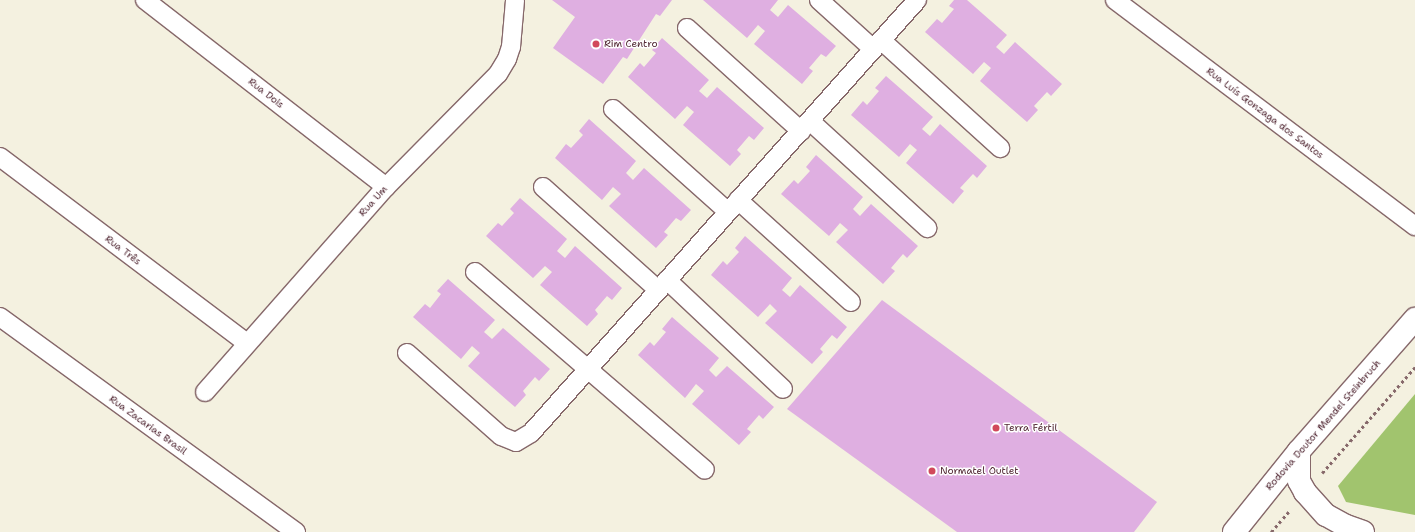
<!DOCTYPE html>
<meta charset="utf-8">
<style>
body{margin:0}
#map{position:relative;width:1415px;height:532px;overflow:hidden;background:#f4f1e0;font-family:"Shantell Sans",sans-serif}
div>[style]{position:absolute}
[style*='--x']{left:calc(var(--x)*1px);top:calc(var(--y)*1px);width:calc(var(--w)*1px);rotate:calc(var(--a)*1deg)}
.green>*{inset:0;background:#a1c46e}
.building>*{inset:0;background:#dfafe1}
.path>*{height:2.5px;margin-top:-1.25px;transform-origin:0;background:repeating-linear-gradient(90deg,#86686a 0 3px,transparent 0 6px)}
.roads{filter:drop-shadow(1px 0 #86686a) drop-shadow(-1px 0 #86686a) drop-shadow(0 1px #86686a) drop-shadow(0 -1px #86686a)}
.street>*{height:18px;margin:-9px;padding:0 9px;transform-origin:9px;border-radius:9px;background:#fff}
.highway>*{height:22px;margin:-11px;padding:0 11px;transform-origin:11px;border-radius:11px;background:#fff}
.dots>*{width:11px;height:11px;translate:-50% -50%;box-sizing:border-box;border:2px solid #fff;border-radius:50%}
span{translate:-50% -50%;white-space:nowrap;text-align:center;line-height:1.15;-webkit-text-stroke:3px #fff;paint-order:stroke}
.poi-label{font-size:10px;color:#4a1f2b}
.left{translate:0 -50%;text-align:left}
.street-label{font-size:10px;color:#4a1f2b}
</style>
<div id="map">
<div class="green">
<i style="clip-path:polygon(1415px 394px,1415px 515px,1346px 502px,1338px 486px)"></i>
</div>
<div class="building">
<i style="clip-path:polygon(552px 0,672px 0,660px 16px,656px 14px,627px 59px,623px 57px,603px 84px,553px 48px,575px 17px)"></i>
<i style="clip-path:polygon(703px 0,778px 0,770px 10px,778px 17px,788px 5px,836px 46px,826px 57px,821px 54px,809px 68px,813px 71px,802px 84px,754px 44px,765px 31px,758px 25px,747px 38px)"></i>
<i style="clip-path:polygon(954px 0,967px 0,1007px 35px,996px 47px,1004px 54px,1015px 42px,1062px 84px,1051px 96px,1047px 92px,1034px 106px,1038px 110px,1027px 122px,980px 81px,991px 68px,984px 62px,973px 74px,925px 32px,937px 19px,942px 23px,954px 9px,949px 6px)"></i>
<i style="clip-path:polygon(662px 38px,709px 80px,699px 91px,707px 98px,717px 87px,764px 128px,754px 140px,749px 136px,737px 150px,741px 154px,730px 166px,683px 125px,694px 112px,687px 106px,675px 119px,628px 77px,640px 63px,644px 67px,656px 53px,652px 50px)"></i>
<i style="clip-path:polygon(886px 76px,933px 117px,922px 129px,930px 136px,940px 124px,987px 166px,977px 178px,973px 174px,960px 188px,964px 191px,953px 204px,906px 163px,917px 150px,910px 144px,899px 157px,851px 115px,863px 101px,867px 105px,879px 91px,875px 88px)"></i>
<i style="clip-path:polygon(589px 119px,636px 161px,626px 173px,633px 180px,644px 168px,691px 210px,681px 221px,676px 218px,664px 232px,668px 235px,656px 248px,609px 206px,621px 194px,613px 187px,602px 200px,555px 158px,566px 144px,571px 148px,583px 135px,579px 131px)"></i>
<i style="clip-path:polygon(816px 155px,863px 197px,853px 209px,860px 216px,871px 204px,918px 246px,907px 258px,903px 254px,891px 268px,895px 271px,883px 284px,836px 242px,848px 230px,840px 223px,829px 236px,781px 194px,794px 180px,798px 184px,810px 171px,806px 167px)"></i>
<i style="clip-path:polygon(520px 198px,567px 239px,557px 251px,565px 258px,575px 246px,622px 288px,612px 300px,607px 296px,595px 310px,598px 314px,587px 326px,540px 285px,552px 272px,545px 266px,533px 278px,486px 236px,498px 223px,502px 226px,514px 213px,510px 209px)"></i>
<i style="clip-path:polygon(745px 236px,792px 278px,782px 290px,790px 297px,800px 285px,847px 327px,837px 339px,832px 335px,820px 349px,823px 352px,812px 364px,765px 323px,777px 311px,770px 304px,758px 317px,711px 275px,723px 261px,727px 265px,739px 252px,735px 248px)"></i>
<i style="clip-path:polygon(448px 279px,495px 320px,484px 332px,492px 339px,503px 328px,550px 369px,539px 381px,535px 377px,523px 391px,526px 395px,515px 407px,468px 366px,480px 353px,472px 346px,461px 359px,413px 317px,425px 304px,430px 308px,441px 294px,437px 291px)"></i>
<i style="clip-path:polygon(882px 300px,1157px 502px,1134px 532px,957px 532px,787px 409px)"></i>
<i style="clip-path:polygon(672px 317px,719px 358px,709px 370px,716px 377px,727px 366px,774px 407px,763px 419px,759px 415px,747px 429px,751px 432px,739px 445px,692px 404px,704px 391px,696px 384px,685px 398px,638px 355px,650px 342px,654px 346px,666px 332px,662px 329px)"></i>
</div>
<div class="path">
<i style="--x:1322;--y:473;--w:141;--a:-48.7"></i>
<i style="--x:1271;--y:532;--w:29;--a:-49"></i>
</div>
<div class="roads">
<div class="street">
<i style="--x:145;--y:0;--w:305;--a:37.8"></i>
<i style="--x:819;--y:0;--w:73;--a:42.2"></i>
<i style="--x:1115;--y:0;--w:376;--a:37"></i>
<i style="--x:687;--y:28;--w:154;--a:42.1"></i>
<i style="--x:881;--y:40;--w:161;--a:42.2"></i>
<i style="--x:613;--y:109;--w:154;--a:41.8"></i>
<i style="--x:810;--y:121;--w:159;--a:42.4"></i>
<i style="--x:0;--y:157;--w:309;--a:37"></i>
<i style="--x:543;--y:187;--w:154;--a:41.8"></i>
<i style="--x:738;--y:200;--w:152;--a:42.1"></i>
<i style="--x:475;--y:272;--w:303;--a:40.7"></i>
<i style="--x:667;--y:280;--w:159;--a:43.2"></i>
<i style="--x:0;--y:317;--w:366;--a:36"></i>
<i style="--x:407;--y:353;--w:125;--a:41.4"></i>
<i style="--x:501;--y:436;--w:16;--a:22"></i>
<i style="--x:516;--y:442;--w:17;--a:-31"></i>
<i style="--x:531;--y:433;--w:580;--a:-48.28"></i>
<i style="--x:205;--y:392;--w:273;--a:-48.6"></i>
<i style="--x:386;--y:187;--w:159;--a:-45.3"></i>
<i style="--x:498;--y:74;--w:17;--a:-59"></i>
<i style="--x:507;--y:59;--w:13;--a:-72"></i>
<i style="--x:511;--y:47;--w:47;--a:-85.1"></i>
</div>
<div class="highway">
<i style="--x:1299;--y:451;--w:30;--a:90"></i>
<i style="--x:1299;--y:481;--w:13;--a:61"></i>
<i style="--x:1305;--y:492;--w:31;--a:48"></i>
<i style="--x:1326;--y:515;--w:23;--a:29"></i>
<i style="--x:1346;--y:526;--w:18;--a:19"></i>
<i style="--x:1234;--y:532;--w:104;--a:-51.3"></i>
<i style="--x:1299;--y:451;--w:176;--a:-48.7"></i>
</div>
</div>
<div class="dots">
<i style="left:596px;top:44px;background:#d1495b"></i>
<i style="left:996px;top:428px;background:#d1495b"></i>
<i style="left:932px;top:471px;background:#d1495b"></i>
</div>
<div class="poi-label">
<span class="left" style="left:604px;top:44px">Rim Centro</span>
<span class="left" style="left:1004px;top:428px">Terra Fértil</span>
<span class="left" style="left:940px;top:471px">Normatel Outlet</span>
</div>
<div class="street-label">
<span style="left:266px;top:93px;rotate:38deg">Rua Dois</span>
<span style="left:1265px;top:113px;rotate:37deg">Rua Luís Gonzaga dos Santos</span>
<span style="left:373px;top:201px;rotate:-48deg">Rua Um</span>
<span style="left:123px;top:250px;rotate:37deg">Rua Três</span>
<span style="left:148px;top:425px;rotate:36deg">Rua Zacarias Brasil</span>
<span style="left:1323px;top:425px;rotate:-49deg">Rodovia Doutor Mendel Steinbruch</span>
</div>
</div>
